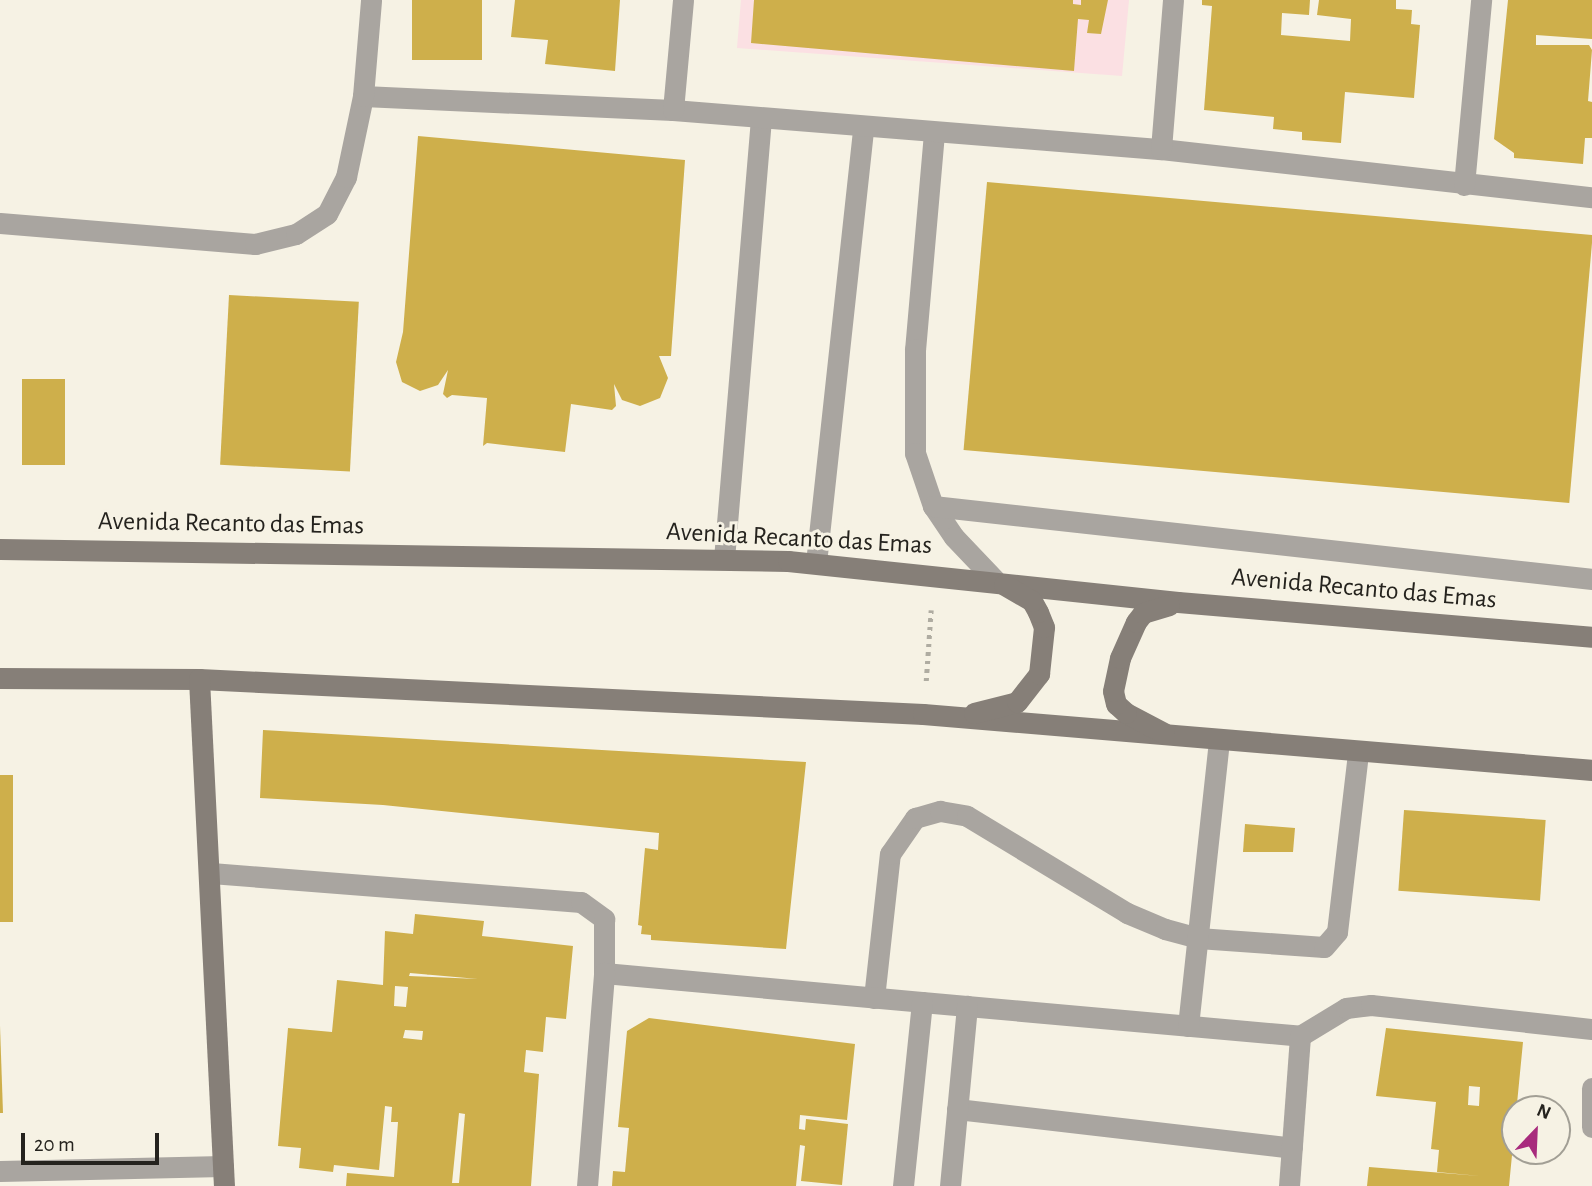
<!DOCTYPE html>
<style>
body{margin:0}
#map{position:relative;width:1592px;height:1186px;overflow:hidden;background:#f6f2e4;font-family:"Alegreya Sans",sans-serif}
div>[style]{position:absolute}
[style*='--x']{left:calc(var(--x)*1px);top:calc(var(--y)*1px);width:calc(var(--w)*1px);rotate:calc(var(--a)*1deg)}
.education>*{inset:0;background:#fbe0e3}
.building>*{inset:0;background:#ceaf4b;transform-origin:0 0}
.path>*{height:4.5px;margin-top:-2.25px;transform-origin:0;background:repeating-linear-gradient(90deg,#afaca1 0 3.5px,transparent 0 8.5px)}
.lane>*{height:21px;margin:-10.5px;padding:0 10.5px;transform-origin:10.5px;border-radius:10.5px;background:#a9a5a0}
.street>*{height:21px;margin:-10.5px;padding:0 10.5px;transform-origin:10.5px;border-radius:10.5px;background:#a9a5a0}
.secondary>*{height:21px;margin:-10.5px;padding:0 10.5px;transform-origin:10.5px;border-radius:10.5px;background:#867f78}
span{translate:-50% -50%;white-space:nowrap;text-align:center;line-height:1.15;-webkit-text-stroke:6px #f6f2e4;paint-order:stroke}
.street-label{font-size:26px;color:#25231e}
.north{position:absolute;left:1501px;top:1095px;width:70px;height:70px;box-sizing:border-box;background:#f6f2e4;border:2px solid #a29f95;border-radius:50%;rotate:23deg;font-size:19px;font-weight:700;line-height:28px;text-align:center;color:#25231e}
.north::after{content:'';display:block;margin:auto;width:24px;height:32px;background:#a82b7d;clip-path:polygon(50% 0,100% 100%,50% 72%,0 100%)}
.scale{position:absolute;left:21px;top:1133px;width:138px;height:32px;box-sizing:border-box;border:4px solid #25231e;border-top:0;padding-left:9px;font-size:21px;line-height:24px;white-space:nowrap;color:#25231e;-webkit-text-stroke:5px #f6f2e4;paint-order:stroke}
</style>
<div id="map">
<div class="education">
<i style="clip-path:polygon(741px 0,1129px 0,1122px 76px,737px 48px)"></i>
</div>
<div class="building">
<i style="left:412px;top:0;width:70px;height:60px"></i>
<i style="clip-path:polygon(515px 0,620px 0,615px 71px,545px 64px,548px 40px,511px 37px)"></i>
<i style="clip-path:polygon(754px 0,1073px 0,1073px 4px,1081px 5px,1081px 0,1108px 0,1101px 34px,1087px 33px,1089px 20px,1078px 19px,1074px 71px,751px 43px)"></i>
<i style="clip-path:polygon(1202px 0,1310px 0,1309px 15px,1282px 13px,1281px 35px,1350px 41px,1351px 19px,1317px 15px,1319px 0,1396px 0,1396px 9px,1412px 10px,1411px 24px,1420px 25px,1414px 98px,1345px 92px,1341px 143px,1302px 140px,1302px 132px,1273px 129px,1274px 117px,1204px 110px,1212px 6px,1202px 5px)"></i>
<i style="clip-path:polygon(1508px 0,1592px 0,1592px 39px,1536px 35px,1536px 45px,1589px 45px,1592px 50px,1588px 101px,1592px 102px,1592px 138px,1585px 138px,1583px 164px,1514px 158px,1514px 153px,1494px 139px)"></i>
<i style="clip-path:polygon(418px 136px,685px 160px,671px 356px,659px 356px,668px 378px,660px 398px,640px 406px,622px 400px,614px 384px,616px 406px,612px 410px,571px 404px,565px 452px,487px 443px,483px 446px,487px 398px,452px 395px,447px 398px,443px 394px,448px 370px,438px 385px,420px 391px,402px 382px,396px 362px,403px 332px)"></i>
<i style="left:987px;top:182px;width:608px;height:269px;rotate:5deg"></i>
<i style="left:229px;top:295px;width:130px;height:170px;rotate:3deg"></i>
<i style="left:22px;top:379px;width:43px;height:86px"></i>
<i style="clip-path:polygon(263px 730px,806px 762px,786px 949px,651px 940px,651px 935px,641px 934px,642px 926px,638px 925px,645px 848px,658px 850px,659px 833px,383px 805px,260px 798px)"></i>
<i style="left:0;top:775px;width:13px;height:147px"></i>
<i style="left:1404px;top:810px;width:142px;height:81px;rotate:4deg"></i>
<i style="clip-path:polygon(1245px 824px,1295px 828px,1293px 852px,1243px 852px)"></i>
<i style="clip-path:polygon(evenodd,415px 914px,484px 921px,482px 936px,573px 946px,566px 1019px,546px 1017px,543px 1052px,526px 1050px,524px 1072px,539px 1074px,531px 1186px,346px 1186px,347px 1173px,394px 1177px,398px 1122px,391px 1122px,392px 1107px,385px 1106px,379px 1170px,334px 1165px,333px 1172px,299px 1168px,301px 1148px,278px 1146px,288px 1028px,332px 1032px,337px 980px,383px 985px,385px 931px,413px 934px,415px 914px,410px 973px,478px 979px,409px 976px,410px 973px,415px 914px,395px 986px,408px 987px,406px 1007px,394px 1006px,395px 986px,415px 914px,405px 1030px,423px 1031px,422px 1040px,403px 1038px,405px 1030px,415px 914px,459px 1113px,465px 1114px,459px 1183px,452px 1183px,459px 1113px)"></i>
<i style="clip-path:polygon(649px 1018px,855px 1044px,847px 1120px,800px 1115px,799px 1129px,805px 1130px,806px 1119px,848px 1124px,842px 1185px,801px 1181px,805px 1146px,800px 1145px,796px 1186px,612px 1186px,613px 1171px,625px 1172px,629px 1128px,618px 1127px,627px 1031px)"></i>
<i style="clip-path:polygon(0 1026px,3px 1113px,0 1113px)"></i>
<i style="clip-path:polygon(evenodd,1386px 1028px,1523px 1042px,1509px 1186px,1367px 1186px,1369px 1167px,1480px 1176px,1437px 1172px,1439px 1150px,1431px 1149px,1436px 1102px,1376px 1096px,1386px 1028px,1469px 1086px,1480px 1087px,1479px 1106px,1468px 1105px,1469px 1086px)"></i>
</div>
<div class="path">
<i style="--x:926;--y:681;--w:71;--a:-86"></i>
</div>
<div class="lane">
<i style="--x:934;--y:133;--w:217;--a:95"></i>
<i style="--x:915;--y:349;--w:104;--a:90"></i>
<i style="--x:915;--y:453;--w:56;--a:71.2"></i>
<i style="--x:933;--y:506;--w:37;--a:56"></i>
<i style="--x:954;--y:537;--w:59;--a:46.4"></i>
<i style="--x:933;--y:506;--w:663;--a:6.32"></i>
<i style="--x:724;--y:559;--w:442;--a:-85.2"></i>
<i style="--x:816;--y:563;--w:438;--a:-83.8"></i>
<i style="--x:874;--y:998;--w:145;--a:-83.7"></i>
<i style="--x:890;--y:854;--w:44;--a:-55.2"></i>
<i style="--x:915;--y:818;--w:26;--a:-16"></i>
<i style="--x:940;--y:811;--w:27;--a:10"></i>
<i style="--x:967;--y:816;--w:187;--a:31.2"></i>
<i style="--x:1127;--y:913;--w:41;--a:22.8"></i>
<i style="--x:1165;--y:929;--w:34;--a:15"></i>
<i style="--x:1198;--y:938;--w:126;--a:4.1"></i>
<i style="--x:1324;--y:947;--w:20;--a:-49"></i>
<i style="--x:1337;--y:932;--w:181;--a:-83.3"></i>
<i style="--x:922;--y:1002;--w:380;--a:5.1"></i>
<i style="--x:1300;--y:1036;--w:54;--a:-31.3"></i>
<i style="--x:1346;--y:1008;--w:25;--a:-7"></i>
<i style="--x:1371;--y:1005;--w:222;--a:6.2"></i>
<i style="--x:1188;--y:1026;--w:287;--a:-83.8"></i>
<i style="--x:1592;--y:1088;--w:39;--a:90"></i>
<i style="--x:957;--y:1109;--w:337;--a:6.6"></i>
<i style="--x:950;--y:1186;--w:181;--a:-84.6"></i>
<i style="--x:1289;--y:1186;--w:150;--a:-85.8"></i>
</div>
<div class="street">
<i style="--x:363;--y:96;--w:310;--a:2.6"></i>
<i style="--x:673;--y:110;--w:490;--a:4.6"></i>
<i style="--x:1161;--y:149;--w:434;--a:6.4"></i>
<i style="--x:673;--y:110;--w:110;--a:-84.8"></i>
<i style="--x:1161;--y:149;--w:149;--a:-85.4"></i>
<i style="--x:1464;--y:185;--w:186;--a:-84.7"></i>
<i style="--x:0;--y:223;--w:256;--a:4.7"></i>
<i style="--x:255;--y:244;--w:42;--a:-13.7"></i>
<i style="--x:296;--y:234;--w:37;--a:-33"></i>
<i style="--x:327;--y:214;--w:42;--a:-62.8"></i>
<i style="--x:346;--y:177;--w:83;--a:-78.1"></i>
<i style="--x:363;--y:96;--w:96;--a:-85.2"></i>
<i style="--x:211;--y:873;--w:371;--a:4.5"></i>
<i style="--x:581;--y:902;--w:29;--a:36"></i>
<i style="--x:604;--y:919;--w:54;--a:90"></i>
<i style="--x:604;--y:973;--w:319;--a:5.2"></i>
<i style="--x:922;--y:1002;--w:185;--a:95.9"></i>
<i style="--x:0;--y:1171;--w:223;--a:-1.3"></i>
<i style="--x:587;--y:1186;--w:214;--a:-85.4"></i>
</div>
<div class="secondary">
<i style="--x:0;--y:549;--w:788;--a:0.87"></i>
<i style="--x:788;--y:561;--w:392;--a:6"></i>
<i style="--x:1178;--y:602;--w:415;--a:4.8"></i>
<i style="--x:0;--y:678;--w:199;--a:0.3"></i>
<i style="--x:199;--y:679;--w:725;--a:2.77"></i>
<i style="--x:923;--y:714;--w:671;--a:4.78"></i>
<i style="--x:199;--y:679;--w:508;--a:87.18"></i>
<i style="--x:974;--y:713;--w:44;--a:-14.3"></i>
<i style="--x:1017;--y:702;--w:36;--a:-52"></i>
<i style="--x:1039;--y:674;--w:47;--a:-83.9"></i>
<i style="--x:1044;--y:627;--w:16;--a:-112"></i>
<i style="--x:1038;--y:612;--w:13;--a:-119"></i>
<i style="--x:1032;--y:601;--w:32;--a:-150"></i>
<i style="--x:1164;--y:733;--w:43;--a:-152.2"></i>
<i style="--x:1126;--y:713;--w:13;--a:-138"></i>
<i style="--x:1116;--y:704;--w:13;--a:-103"></i>
<i style="--x:1113;--y:691;--w:34;--a:-78"></i>
<i style="--x:1120;--y:658;--w:39;--a:-66"></i>
<i style="--x:1136;--y:622;--w:11;--a:-52"></i>
<i style="--x:1143;--y:613;--w:27;--a:-17"></i>
</div>
<div class="street-label">
<span style="left:231px;top:524px;rotate:1deg">Avenida Recanto das Emas</span>
<span style="left:799px;top:539px;rotate:3deg">Avenida Recanto das Emas</span>
<span style="left:1364px;top:589px;rotate:5deg">Avenida Recanto das Emas</span>
</div>
<div class="north">N</div>
<div class="scale">20 m</div>
</div>
